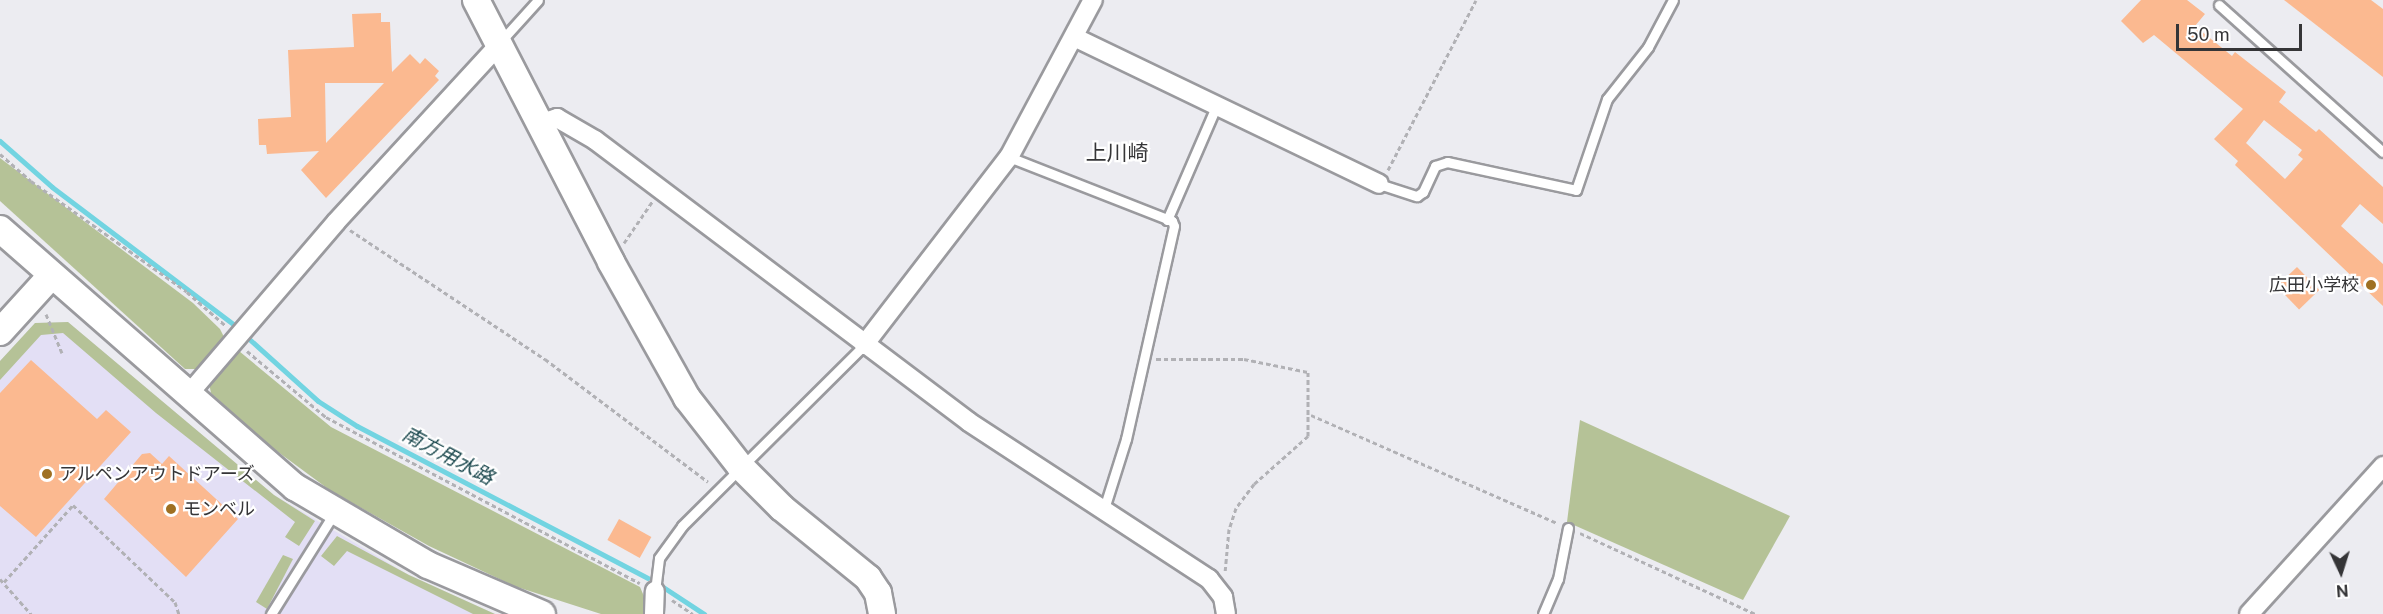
<!DOCTYPE html>
<html>
<head>
<meta charset="utf-8">
<style>
  body { margin:0 }
  #map { position:relative; width:2383px; height:614px; overflow:hidden; background:#ececf1; font-family:"Public Sans","Noto Sans JP",sans-serif }
  div>[style] { position:absolute }
  [style*='--x'] { left:calc(var(--x)*1px); top:calc(var(--y)*1px); width:calc(var(--w)*1px); rotate:calc(var(--a)*1deg) }
  .commercial>* { inset:0; background:#e3dff5 }
  .green>* { inset:0; background:#b5c297 }
  .stream>* { height:5px; margin:-2.5px; padding:0 2.5px; transform-origin:2.5px; border-radius:2.5px; background:#72d4e1 }
  .building>* { inset:0; background:#fbb990; transform-origin:0 0 }
  .path>* { height:3px; margin-top:-1.5px; transform-origin:0; background:repeating-linear-gradient(90deg,#b1b1b5 0 4.5px,transparent 0 7.5px) }
  .roads { filter:drop-shadow(2px 0 #9a9a9e) drop-shadow(-2px 0 #9a9a9e) drop-shadow(0 2px #9a9a9e) drop-shadow(0 -2px #9a9a9e) }
  .lane>* { height:9px; margin:-4.5px; padding:0 4.5px; transform-origin:4.5px; border-radius:4.5px; background:#fff }
  .street>* { height:18px; margin:-9px; padding:0 9px; transform-origin:9px; border-radius:9px; background:#fff }
  .secondary>* { height:26px; margin:-13px; padding:0 13px; transform-origin:13px; border-radius:13px; background:#fff }
  .dots>* { width:16px; height:16px; translate:-50% -50%; box-sizing:border-box; border:3px solid #fff; border-radius:50% }
  span { translate:-50% -50%; white-space:nowrap; text-align:center; line-height:1.15; -webkit-text-stroke:4.5px #fff; paint-order:stroke }
  .poi-label { font-size:18px; color:#353537 }
  .right { translate:-100% -50%; text-align:right }
  .left { translate:0 -50%; text-align:left }
  .water-label { font-size:20px; color:#1b484e; font-style:italic }
  .quarter-label { font-size:21px; color:#353537 }
  .north { position:absolute; left:2311px; top:542px; width:60px; height:60px; -webkit-text-stroke:4px #fff; paint-order:stroke; rotate:176deg; font-size:16px; font-weight:700; line-height:24px; text-align:center; color:#353537 }
  .north::after { content:''; display:block; margin:auto; width:21px; height:27px; background:#353537; clip-path:polygon(50% 0,100% 100%,50% 72%,0 100%) }
  .scale { position:absolute; left:2176px; top:24px; width:126px; height:27px; box-sizing:border-box; border:3px solid #353537; border-top:0; padding-left:8px; font-size:18px; line-height:21px; white-space:nowrap; color:#353537; -webkit-text-stroke:4px #fff; paint-order:stroke }
</style>
</head>
<body>
<div id="map">
  <div class="commercial">
    <div style="clip-path:polygon(68px 322px,274px 495px,409px 575px,495px 614px,0 614px,0 361px,35px 323px)"></div>
  </div>
  <div class="green">
    <div style="clip-path:polygon(0 158px,193px 303px,220px 329px,224px 337px,197px 369px,185px 369px,0 201px)"></div>
    <div style="clip-path:polygon(68px 322px,274px 495px,315px 521px,299px 546px,285px 537px,295px 522px,156px 413px,63px 333px,41px 335px,0 380px,0 361px,35px 323px)"></div>
    <div style="clip-path:polygon(239px 351px,331px 427px,640px 587px,646px 601px,645px 614px,601px 614px,514px 586px,429px 546px,331px 491px,270px 446px,211px 393px,209px 383px)"></div>
    <div style="clip-path:polygon(1580px 420px,1790px 516px,1743px 600px,1567px 522px)"></div>
    <div style="clip-path:polygon(337px 536px,409px 575px,495px 614px,473px 614px,347px 551px,334px 566px,321px 556px)"></div>
    <div style="clip-path:polygon(283px 555px,293px 559px,267px 609px,256px 602px)"></div>
  </div>
  <div class="stream">
    <div style="--x:0;--y:141;--w:69;--a:41.5"></div>
    <div style="--x:52;--y:187;--w:227;--a:37.1"></div>
    <div style="--x:248;--y:338;--w:94;--a:42"></div>
    <div style="--x:318;--y:401;--w:46;--a:32.7"></div>
    <div style="--x:357;--y:426;--w:328;--a:27.6"></div>
    <div style="--x:660;--y:585;--w:53;--a:33.4"></div>
  </div>
  <div class="building">
    <div style="clip-path:polygon(evenodd,2141px 0,2187px 0,2205px 14px,2195px 26px,2232px 56px,2235px 52px,2286px 92px,2279px 102px,2316px 132px,2319px 129px,2383px 187px,2383px 224px,2360px 204px,2341px 226px,2383px 264px,2383px 306px,2235px 165px,2238px 161px,2214px 139px,2243px 109px,2154px 35px,2143px 43px,2121px 21px,2141px 0,2264px 120px,2302px 150px,2298px 155px,2303px 159px,2285px 179px,2246px 143px,2264px 120px)"></div>
    <div style="clip-path:polygon(2284px 0,2371px 0,2383px 9px,2383px 77px)"></div>
    <div style="clip-path:polygon(evenodd,381px 13px,381px 22px,390px 22px,392px 72px,410px 54px,420px 64px,425px 58px,439px 71px,435px 76px,439px 80px,326px 198px,301px 170px,319px 151px,267px 154px,266px 145px,259px 145px,258px 119px,291px 117px,288px 50px,354px 47px,352px 14px,381px 13px,325px 83px,384px 83px,326px 143px,325px 83px)"></div>
    <div style="left:2297px;top:267px;width:32px;height:28px;rotate:46deg"></div>
    <div style="clip-path:polygon(31px 360px,97px 419px,106px 410px,131px 432px,36px 537px,0 506px,0 393px)"></div>
    <div style="clip-path:polygon(150px 453px,162px 464px,169px 456px,238px 519px,186px 577px,104px 499px,142px 454px)"></div>
    <div style="left:619px;top:519px;width:37px;height:24px;rotate:29deg"></div>
  </div>
  <div class="path">
    <div style="--x:0;--y:154;--w:41;--a:41.1"></div>
    <div style="--x:31;--y:181;--w:191;--a:35.4"></div>
    <div style="--x:187;--y:292;--w:50;--a:41"></div>
    <div style="--x:1388;--y:170;--w:191;--a:-62.6"></div>
    <div style="--x:350;--y:230;--w:234;--a:33.5"></div>
    <div style="--x:545;--y:359;--w:204;--a:37"></div>
    <div style="--x:624;--y:243;--w:50;--a:-55.7"></div>
    <div style="--x:46;--y:314;--w:42;--a:67.7"></div>
    <div style="--x:247;--y:351;--w:103;--a:39.9"></div>
    <div style="--x:326;--y:417;--w:355;--a:27.9"></div>
    <div style="--x:1156;--y:359;--w:88;--a:0"></div>
    <div style="--x:1244;--y:359;--w:65;--a:11.5"></div>
    <div style="--x:1308;--y:372;--w:64;--a:90"></div>
    <div style="--x:1308;--y:436;--w:72;--a:138.4"></div>
    <div style="--x:1254;--y:484;--w:30;--a:127"></div>
    <div style="--x:1236;--y:508;--w:22;--a:108"></div>
    <div style="--x:1229;--y:529;--w:44;--a:95.2"></div>
    <div style="--x:1311;--y:415;--w:269;--a:23.7"></div>
    <div style="--x:1580;--y:533;--w:193;--a:24.8"></div>
    <div style="--x:0;--y:579;--w:47;--a:48.5"></div>
    <div style="--x:4;--y:582;--w:103;--a:-48.1"></div>
    <div style="--x:73;--y:505;--w:141;--a:43.6"></div>
    <div style="--x:175;--y:602;--w:13;--a:72"></div>
    <div style="--x:672;--y:600;--w:25;--a:34"></div>
  </div>
  <div class="roads">
    <div class="lane">
      <div style="--x:2219;--y:5;--w:220;--a:41.9"></div>
      <div style="--x:501;--y:41;--w:55;--a:-47.9"></div>
      <div style="--x:1009;--y:157;--w:175;--a:21.4"></div>
      <div style="--x:1172;--y:221;--w:5;--a:68"></div>
      <div style="--x:1174;--y:226;--w:218;--a:102.7"></div>
      <div style="--x:1126;--y:439;--w:77;--a:107.5"></div>
      <div style="--x:1379;--y:184;--w:40;--a:18"></div>
      <div style="--x:1417;--y:196;--w:7;--a:-34"></div>
      <div style="--x:1423;--y:192;--w:29;--a:-65"></div>
      <div style="--x:1435;--y:166;--w:13;--a:-18"></div>
      <div style="--x:1447;--y:162;--w:132;--a:12.2"></div>
      <div style="--x:1576;--y:190;--w:96;--a:-71.2"></div>
      <div style="--x:1607;--y:99;--w:66;--a:-51.7"></div>
      <div style="--x:1648;--y:47;--w:53;--a:-62"></div>
      <div style="--x:1167;--y:220;--w:123;--a:-66.6"></div>
      <div style="--x:655;--y:591;--w:33;--a:-83"></div>
      <div style="--x:659;--y:558;--w:39;--a:-54"></div>
      <div style="--x:682;--y:526;--w:257;--a:-44.8"></div>
      <div style="--x:271;--y:614;--w:119;--a:-58"></div>
      <div style="--x:1543;--y:614;--w:38;--a:-67"></div>
      <div style="--x:1558;--y:579;--w:52;--a:-78.9"></div>
    </div>
    <div class="street">
      <div style="--x:1076;--y:38;--w:336;--a:25.7"></div>
      <div style="--x:541;--y:123;--w:17;--a:-17"></div>
      <div style="--x:557;--y:118;--w:44;--a:30.1"></div>
      <div style="--x:595;--y:140;--w:468;--a:37"></div>
      <div style="--x:969;--y:422;--w:287;--a:33.2"></div>
      <div style="--x:1209;--y:579;--w:23;--a:52"></div>
      <div style="--x:1223;--y:597;--w:17;--a:80"></div>
      <div style="--x:864;--y:345;--w:237;--a:-52.4"></div>
      <div style="--x:1009;--y:157;--w:178;--a:-61.9"></div>
      <div style="--x:187;--y:396;--w:229;--a:-49.4"></div>
      <div style="--x:336;--y:222;--w:239;--a:-47.4"></div>
      <div style="--x:654;--y:614;--w:23;--a:-88"></div>
      <div style="--x:2249;--y:614;--w:200;--a:-47.8"></div>
    </div>
    <div class="secondary">
      <div style="--x:476;--y:0;--w:295;--a:62.7"></div>
      <div style="--x:611;--y:262;--w:156;--a:60.8"></div>
      <div style="--x:687;--y:398;--w:86;--a:52.1"></div>
      <div style="--x:740;--y:466;--w:59;--a:45"></div>
      <div style="--x:782;--y:508;--w:111;--a:39.1"></div>
      <div style="--x:868;--y:578;--w:18;--a:56"></div>
      <div style="--x:878;--y:593;--w:21;--a:79"></div>
      <div style="--x:0;--y:229;--w:392;--a:41.2"></div>
      <div style="--x:295;--y:487;--w:154;--a:30.4"></div>
      <div style="--x:428;--y:565;--w:124;--a:23.3"></div>
      <div style="--x:0;--y:332;--w:76;--a:-47.7"></div>
    </div>
  </div>
  <div class="dots">
    <div style="left:2371px;top:285px;background:#9f7022"></div>
    <div style="left:47px;top:474px;background:#9f7022"></div>
    <div style="left:171px;top:509px;background:#9f7022"></div>
  </div>
  <div class="poi-label">
    <span class="right" style="left:2359px;top:285px">広田小学校</span>
    <span class="left" style="left:59px;top:474px">アルペンアウトドアーズ</span>
    <span class="left" style="left:183px;top:509px">モンベル</span>
  </div>
  <div class="water-label">
    <span style="left:448px;top:456px;rotate:28deg">南方用水路</span>
  </div>
  <div class="quarter-label">
    <span style="left:1117px;top:153px">上川崎</span>
  </div>
  <div class="north">N</div>
  <div class="scale">50 m</div>
</div>
</body>
</html>
